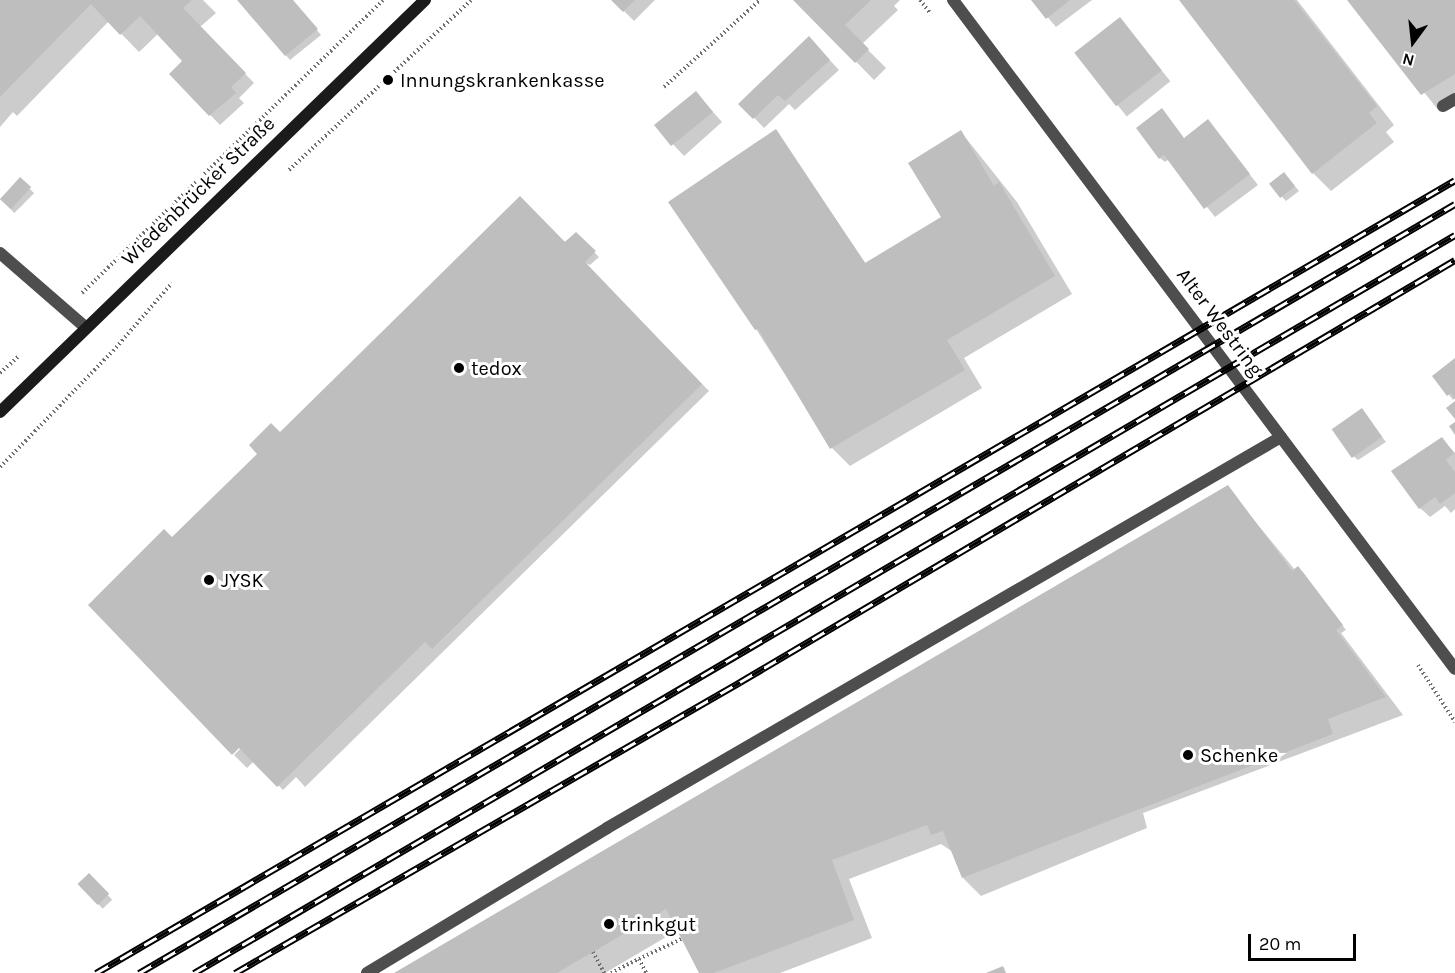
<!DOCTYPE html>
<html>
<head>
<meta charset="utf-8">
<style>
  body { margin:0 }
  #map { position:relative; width:1455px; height:973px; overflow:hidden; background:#fff; font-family:Karla,sans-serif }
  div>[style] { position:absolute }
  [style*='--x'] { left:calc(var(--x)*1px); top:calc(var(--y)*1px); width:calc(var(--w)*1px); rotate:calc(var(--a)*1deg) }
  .shadow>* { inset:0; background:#0003; transform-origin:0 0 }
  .building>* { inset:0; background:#bebebe; transform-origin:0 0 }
  .path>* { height:4px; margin-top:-2px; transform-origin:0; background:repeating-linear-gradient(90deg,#707070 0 1.5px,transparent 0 4.5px) }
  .lane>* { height:12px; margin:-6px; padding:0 6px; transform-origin:6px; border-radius:6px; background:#4e4e4e }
  .street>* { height:12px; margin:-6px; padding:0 6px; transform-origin:6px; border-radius:6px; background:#4e4e4e }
  .secondary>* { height:12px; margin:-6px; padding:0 6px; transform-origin:6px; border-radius:6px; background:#1b1b1b }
  .rail>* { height:7px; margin-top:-3.5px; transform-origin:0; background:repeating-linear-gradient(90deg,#fff 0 14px,#000 0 28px); box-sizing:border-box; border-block:2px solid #000 }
  .dots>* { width:16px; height:16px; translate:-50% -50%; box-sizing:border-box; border:3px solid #fff; border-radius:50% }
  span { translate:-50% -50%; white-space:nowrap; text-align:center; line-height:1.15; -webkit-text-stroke:6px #fff; paint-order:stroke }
  .poi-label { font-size:20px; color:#000 }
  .left { translate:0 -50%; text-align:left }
  .street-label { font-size:20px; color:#000 }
  .north { position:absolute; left:1383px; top:12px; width:60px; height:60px; -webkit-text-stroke:4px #fff; paint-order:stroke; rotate:195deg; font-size:16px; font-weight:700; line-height:24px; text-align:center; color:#000 }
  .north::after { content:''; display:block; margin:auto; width:21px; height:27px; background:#000; clip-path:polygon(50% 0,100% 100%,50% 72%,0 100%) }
  .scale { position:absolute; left:1248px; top:934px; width:108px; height:27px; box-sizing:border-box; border:3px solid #000; border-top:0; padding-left:8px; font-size:18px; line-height:21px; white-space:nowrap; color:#000; -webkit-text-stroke:4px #fff; paint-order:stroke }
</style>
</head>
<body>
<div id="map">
  <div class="shadow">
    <div style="clip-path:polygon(0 0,203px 0,216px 13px,200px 27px,254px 83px,239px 98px,244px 103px,220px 125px,171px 74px,184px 61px,159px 33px,139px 52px,109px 21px,17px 116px,13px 112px,0 127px)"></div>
    <div style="clip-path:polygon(239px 0,292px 0,321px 35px,290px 60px)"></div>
    <div style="clip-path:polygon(613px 0,655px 0,634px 21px)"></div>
    <div style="clip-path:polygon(796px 0,900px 0,894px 6px,898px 10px,862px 44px,886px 68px,874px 80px)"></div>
    <div style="clip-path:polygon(1033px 0,1092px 0,1056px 27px)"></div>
    <div style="clip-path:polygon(1181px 0,1297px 0,1394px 125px,1386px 132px,1394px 142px,1331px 191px,1313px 173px)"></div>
    <div style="clip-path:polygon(1349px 0,1455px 0,1455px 103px,1440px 112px)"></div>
    <div style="left:1120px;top:19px;width:80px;height:56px;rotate:51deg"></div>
    <div style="clip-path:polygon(809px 38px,839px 70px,795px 110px,789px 104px,764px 128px,741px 104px)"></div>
    <div style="clip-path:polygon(705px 103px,722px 122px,684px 156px,657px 127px)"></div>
    <div style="clip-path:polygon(1208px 121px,1258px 185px,1215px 217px,1169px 159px,1165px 162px,1160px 158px)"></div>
    <div style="clip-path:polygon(776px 131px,866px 264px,943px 218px,961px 132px,1017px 202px,1072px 294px,964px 358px,982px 388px,850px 466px,832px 448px,756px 329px)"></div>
    <div style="clip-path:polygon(1288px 178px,1299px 191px,1286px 201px,1271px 185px)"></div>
    <div style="left:20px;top:179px;width:20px;height:28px;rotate:45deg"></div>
    <div style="clip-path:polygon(576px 234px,599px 257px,590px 265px,583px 262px,709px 391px,305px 787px,296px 777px,283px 790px,254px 761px,247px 768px,234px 755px,241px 748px,172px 539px,280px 434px)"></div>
    <div style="clip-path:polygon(1455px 368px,1455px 398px,1453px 400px,1434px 376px)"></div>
    <div style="clip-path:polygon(1366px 415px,1386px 442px,1358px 460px,1353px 456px)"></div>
    <div style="clip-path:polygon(1442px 439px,1455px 453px,1455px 509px,1451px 513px,1445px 506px,1430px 517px,1420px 508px)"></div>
    <div style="clip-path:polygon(1227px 487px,1295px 570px,1298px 568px,1303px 572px,1346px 630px,1341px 633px,1403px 715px,1143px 813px,1147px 828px,981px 896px,963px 878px,953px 852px,941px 844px,849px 879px,872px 938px,780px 973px,700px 973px,678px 930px,605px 973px,397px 973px)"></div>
    <div style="left:89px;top:875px;width:34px;height:13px;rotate:47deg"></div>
  </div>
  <div class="building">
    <div style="clip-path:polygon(0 0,192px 0,183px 8px,246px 73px,231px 87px,236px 93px,209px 116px,169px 74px,182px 61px,140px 16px,120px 35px,91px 4px,0 97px)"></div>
    <div style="clip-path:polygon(237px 0,293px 0,318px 29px,285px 56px)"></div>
    <div style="clip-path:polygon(611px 0,635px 0,623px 12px)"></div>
    <div style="clip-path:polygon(793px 0,871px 0,845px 25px,869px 49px,855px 63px)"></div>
    <div style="clip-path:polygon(1031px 0,1070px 0,1046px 19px)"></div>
    <div style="clip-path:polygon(1179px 0,1294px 0,1377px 106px,1369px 113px,1377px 123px,1312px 174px)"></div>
    <div style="clip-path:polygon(1347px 0,1455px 0,1455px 74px,1421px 95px)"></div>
    <div style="left:1120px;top:17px;width:68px;height:58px;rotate:52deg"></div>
    <div style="clip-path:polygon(809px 36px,830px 60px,785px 101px,778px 95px,753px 119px,738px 104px)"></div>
    <div style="left:696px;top:91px;width:27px;height:54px;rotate:51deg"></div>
    <div style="clip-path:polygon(1162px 108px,1184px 138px,1208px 119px,1250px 174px,1204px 209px,1164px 155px,1159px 159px,1136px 128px)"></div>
    <div style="clip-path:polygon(776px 129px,865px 263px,941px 217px,908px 163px,961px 130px,994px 186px,999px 182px,1055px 276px,947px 340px,965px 370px,830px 449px,758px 329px,755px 330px,668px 202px)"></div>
    <div style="left:1284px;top:172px;width:18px;height:19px;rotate:52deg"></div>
    <div style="left:20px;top:177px;width:15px;height:30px;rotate:42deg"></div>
    <div style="clip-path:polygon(520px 196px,565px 242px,576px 232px,596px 251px,585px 262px,702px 384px,432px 649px,425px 642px,277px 787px,239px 748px,232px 755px,88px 605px,164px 529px,172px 537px,257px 454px,249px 445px,271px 423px,280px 432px)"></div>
    <div style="clip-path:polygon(1455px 358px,1455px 399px,1451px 393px,1447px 396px,1432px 376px)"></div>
    <div style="clip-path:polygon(1455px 401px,1455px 419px,1446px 408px)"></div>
    <div style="left:1362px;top:408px;width:35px;height:37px;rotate:55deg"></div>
    <div style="clip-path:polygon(1455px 422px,1455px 435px,1449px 426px)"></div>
    <div style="clip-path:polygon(1442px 437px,1454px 453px,1446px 460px,1455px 472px,1455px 493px,1440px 504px,1435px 497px,1419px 509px,1391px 471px)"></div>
    <div style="clip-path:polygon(1228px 485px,1292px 571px,1298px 566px,1343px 625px,1336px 630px,1386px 697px,1328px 719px,1333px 734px,962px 878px,943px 831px,931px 835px,927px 825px,832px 860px,854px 920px,714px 973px,699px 973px,666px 909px,557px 973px,394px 973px)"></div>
    <div style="left:89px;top:873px;width:29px;height:16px;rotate:46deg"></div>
    <div style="clip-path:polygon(1003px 966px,1006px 973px,986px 973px)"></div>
  </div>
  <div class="path">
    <div style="--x:920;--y:0;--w:18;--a:52"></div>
    <div style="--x:664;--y:87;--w:130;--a:-42.2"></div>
    <div style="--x:289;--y:170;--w:249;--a:-43"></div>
    <div style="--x:82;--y:293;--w:420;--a:-44.2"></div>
    <div style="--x:0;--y:373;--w:27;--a:-42"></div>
    <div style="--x:0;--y:467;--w:162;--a:-45.8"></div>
    <div style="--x:113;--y:351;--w:90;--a:-49.1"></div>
    <div style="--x:1418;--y:665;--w:68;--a:57"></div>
    <div style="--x:593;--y:952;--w:24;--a:62"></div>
    <div style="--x:639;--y:959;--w:47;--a:-25.5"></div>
    <div style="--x:611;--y:973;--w:31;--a:-27"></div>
    <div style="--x:639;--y:959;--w:16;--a:63"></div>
  </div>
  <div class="lane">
    <div style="--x:1443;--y:106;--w:14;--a:-30"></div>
    <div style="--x:367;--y:973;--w:280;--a:-31.1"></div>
    <div style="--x:607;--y:828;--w:779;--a:-30.12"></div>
  </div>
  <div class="street">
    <div style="--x:953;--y:0;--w:836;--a:53.12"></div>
    <div style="--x:0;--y:253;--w:113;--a:41"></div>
  </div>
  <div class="secondary">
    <div style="--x:0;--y:412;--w:592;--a:-44.11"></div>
  </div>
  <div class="rail">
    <div style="--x:96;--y:973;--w:1573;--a:-30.26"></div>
    <div style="--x:139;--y:973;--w:1524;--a:-30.3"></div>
    <div style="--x:194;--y:973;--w:1461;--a:-30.34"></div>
    <div style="--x:235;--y:973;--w:583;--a:-29.95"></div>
    <div style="--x:740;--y:682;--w:830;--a:-30.55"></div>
  </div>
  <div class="dots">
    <div style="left:388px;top:80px;background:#000"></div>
    <div style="left:459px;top:368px;background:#000"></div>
    <div style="left:209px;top:580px;background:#000"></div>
    <div style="left:1188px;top:755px;background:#000"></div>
    <div style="left:609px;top:924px;background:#000"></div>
  </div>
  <div class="poi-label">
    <span class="left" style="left:400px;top:80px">Innungskrankenkasse</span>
    <span class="left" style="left:471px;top:368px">tedox</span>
    <span class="left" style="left:221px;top:580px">JYSK</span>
    <span class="left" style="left:1200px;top:755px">Schenke</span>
    <span class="left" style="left:621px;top:924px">trinkgut</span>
  </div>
  <div class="street-label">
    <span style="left:198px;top:191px;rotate:-44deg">Wiedenbrücker Straße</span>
    <span style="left:1220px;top:322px;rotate:53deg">Alter Westring</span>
  </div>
  <div class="north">N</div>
  <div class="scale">20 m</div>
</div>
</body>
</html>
